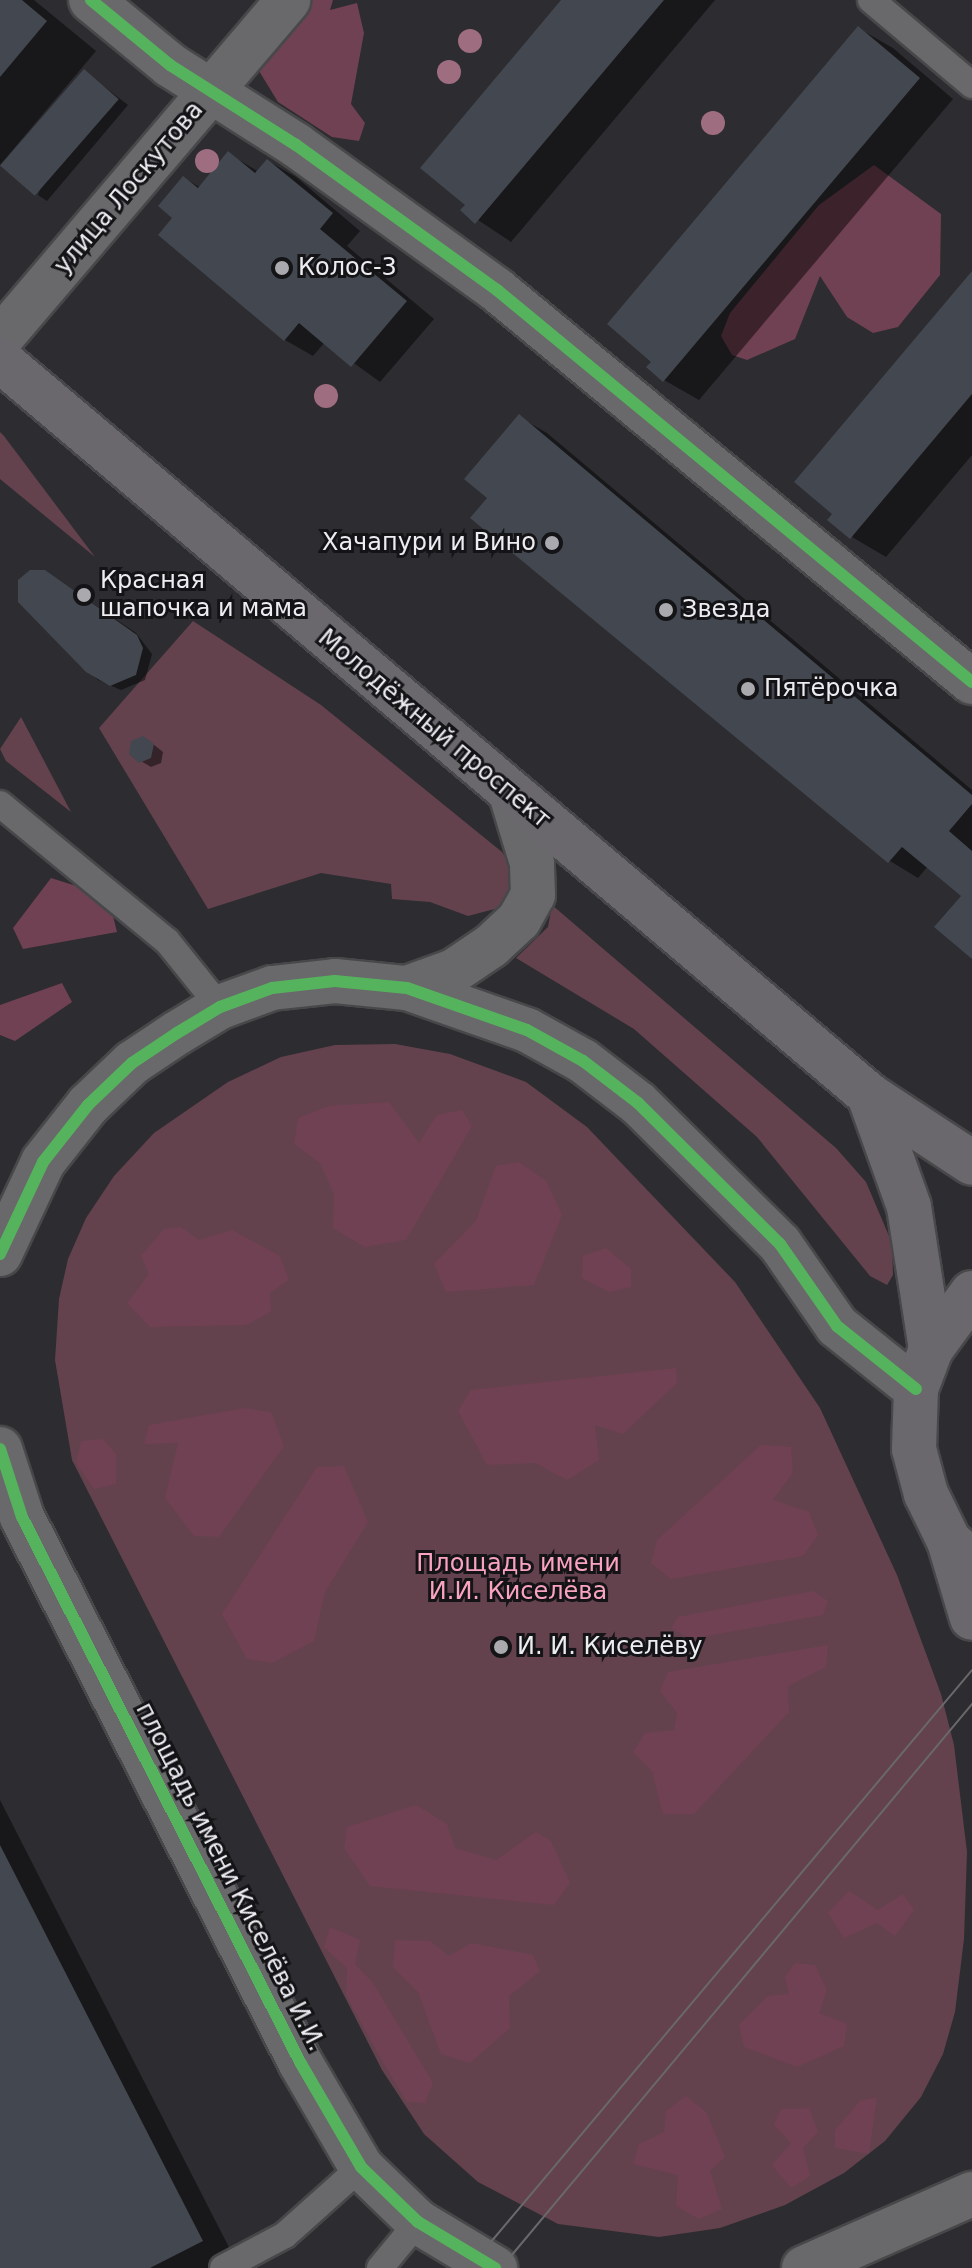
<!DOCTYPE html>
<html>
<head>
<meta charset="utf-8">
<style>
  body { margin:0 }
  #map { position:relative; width:972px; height:2268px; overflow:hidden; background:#2d2c30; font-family:"DejaVu Sans",sans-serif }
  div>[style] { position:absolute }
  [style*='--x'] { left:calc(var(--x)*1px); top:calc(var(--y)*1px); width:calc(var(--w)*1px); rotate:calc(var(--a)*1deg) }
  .green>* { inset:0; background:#63424d }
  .forest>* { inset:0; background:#704152 }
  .shadow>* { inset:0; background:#0007 }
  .building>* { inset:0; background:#424750; transform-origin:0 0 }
  .roads { filter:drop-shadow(2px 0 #48484a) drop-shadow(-2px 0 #48484a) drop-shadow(0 2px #48484a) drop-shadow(0 -2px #48484a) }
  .service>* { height:26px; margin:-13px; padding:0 13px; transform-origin:13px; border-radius:13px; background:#69686a }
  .minor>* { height:44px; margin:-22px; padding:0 22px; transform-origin:22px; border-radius:22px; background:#69686a }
  .primary>* { height:44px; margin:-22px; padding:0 22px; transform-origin:22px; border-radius:22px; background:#6a686c }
  .tram>* { height:2px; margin:-1px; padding:0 1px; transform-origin:1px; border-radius:1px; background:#69686b }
  .cycleway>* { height:12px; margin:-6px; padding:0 6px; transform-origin:6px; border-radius:6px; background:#56b35d }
  .trees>* { width:24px; height:24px; margin:-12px; border-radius:50%; background:#9e6d7f }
  .dots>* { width:22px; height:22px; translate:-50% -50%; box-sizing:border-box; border:4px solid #141417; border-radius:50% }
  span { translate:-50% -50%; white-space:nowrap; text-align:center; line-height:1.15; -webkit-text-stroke:6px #141417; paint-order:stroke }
  .street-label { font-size:24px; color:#edecf1 }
  .poi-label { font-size:24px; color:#edecf1 }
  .left { translate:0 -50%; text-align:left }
  .right { translate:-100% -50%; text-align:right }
  .park-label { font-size:24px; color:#faa3bf }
</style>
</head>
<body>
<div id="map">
  <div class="green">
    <div style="clip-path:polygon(0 432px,4px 436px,95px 557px,0 479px)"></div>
    <div style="clip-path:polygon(193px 621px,321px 705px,502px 852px,517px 874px,506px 906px,468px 916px,430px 902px,392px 899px,391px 884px,321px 873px,208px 909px,99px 728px)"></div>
    <div style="clip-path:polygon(21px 717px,71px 812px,6px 761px,0 749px)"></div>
    <div style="clip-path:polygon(552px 905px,836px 1148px,866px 1182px,892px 1243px,893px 1275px,887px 1285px,870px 1276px,757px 1137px,634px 1029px,516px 958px,548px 927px)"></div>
    <div style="clip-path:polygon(395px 1044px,450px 1054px,526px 1082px,587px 1127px,735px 1282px,820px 1408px,897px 1575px,941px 1694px,954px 1745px,967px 1852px,964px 1939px,955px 2012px,943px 2054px,921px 2097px,885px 2141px,844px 2173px,785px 2205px,720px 2228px,659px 2237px,558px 2224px,478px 2182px,424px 2134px,382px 2070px,72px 1460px,55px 1360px,59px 1299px,68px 1259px,86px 1218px,114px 1176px,154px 1133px,228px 1082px,281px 1057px,335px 1045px)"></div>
  </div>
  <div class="forest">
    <div style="clip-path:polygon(275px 0,333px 0,330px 10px,357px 3px,364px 33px,351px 104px,365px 123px,359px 141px,332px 137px,278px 102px,256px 66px)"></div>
    <div style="clip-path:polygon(874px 165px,941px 214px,940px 275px,898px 327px,873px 333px,847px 317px,820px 276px,795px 339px,747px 360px,732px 355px,721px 336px,730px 313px,819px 205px)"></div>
    <div style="clip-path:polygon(51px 878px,108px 896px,117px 932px,23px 949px,13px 928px)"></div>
    <div style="clip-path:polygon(62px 983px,72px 1002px,15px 1041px,0 1035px,0 1005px)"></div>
    <div style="clip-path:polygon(389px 1102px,419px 1143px,437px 1115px,462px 1110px,472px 1126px,406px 1240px,365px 1247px,333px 1228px,334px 1194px,320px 1163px,294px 1144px,298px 1118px,329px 1106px)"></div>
    <div style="clip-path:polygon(519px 1162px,546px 1181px,562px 1215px,534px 1285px,446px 1292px,434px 1264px,476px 1221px,496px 1166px)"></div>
    <div style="clip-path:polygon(181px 1227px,199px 1240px,232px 1230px,280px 1256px,289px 1280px,270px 1293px,271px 1312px,246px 1325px,150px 1327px,127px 1303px,149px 1274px,141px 1256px,164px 1229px)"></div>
    <div style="clip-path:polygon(606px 1248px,631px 1269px,631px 1287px,609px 1292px,582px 1278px,583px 1256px)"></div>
    <div style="clip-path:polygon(676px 1368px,677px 1383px,623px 1434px,595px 1425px,599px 1460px,567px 1480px,535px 1463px,487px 1465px,458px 1411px,471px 1390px)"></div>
    <div style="clip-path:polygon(245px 1408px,271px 1412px,284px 1446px,219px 1537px,194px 1536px,165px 1498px,178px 1443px,144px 1444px,149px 1425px)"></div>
    <div style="clip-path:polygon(103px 1439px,116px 1454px,116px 1484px,94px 1489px,76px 1463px,81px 1441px)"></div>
    <div style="clip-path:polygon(761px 1445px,791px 1447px,793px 1472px,773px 1500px,809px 1512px,818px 1535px,803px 1556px,671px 1579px,651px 1563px,657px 1540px)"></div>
    <div style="clip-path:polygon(344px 1466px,368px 1522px,325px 1592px,314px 1641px,272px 1663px,247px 1659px,222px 1614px,317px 1467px)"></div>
    <div style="clip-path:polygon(813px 1591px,828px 1601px,823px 1615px,690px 1639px,671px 1628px,678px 1617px)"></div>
    <div style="clip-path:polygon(828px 1645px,826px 1667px,788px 1686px,789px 1712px,694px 1814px,663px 1814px,652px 1771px,633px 1752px,645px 1733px,674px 1730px,677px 1713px,660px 1691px,668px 1672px)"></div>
    <div style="clip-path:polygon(416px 1805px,447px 1824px,455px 1848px,496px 1860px,536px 1832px,551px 1841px,570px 1883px,554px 1905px,370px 1886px,344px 1848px,347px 1827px)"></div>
    <div style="clip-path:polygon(849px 1891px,878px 1910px,903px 1894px,914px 1910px,895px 1936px,877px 1923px,844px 1938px,828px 1913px)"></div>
    <div style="clip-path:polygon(330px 1927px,360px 1940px,355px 1964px,373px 1983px,433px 2083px,425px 2103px,407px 2102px,382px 2061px,346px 1995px,347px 1968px,324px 1947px)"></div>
    <div style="clip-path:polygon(395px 1940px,430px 1941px,449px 1956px,472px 1943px,533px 1955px,540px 1971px,509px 1996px,510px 2028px,470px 2063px,441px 2054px,418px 1992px,393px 1967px)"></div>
    <div style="clip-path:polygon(795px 1963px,815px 1965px,827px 1990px,819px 2013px,847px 2024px,844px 2046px,797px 2067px,744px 2047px,739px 2025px,768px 1996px,789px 1994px,785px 1977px)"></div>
    <div style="clip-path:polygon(686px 2096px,706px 2112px,725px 2157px,710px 2171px,722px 2209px,699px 2219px,676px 2206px,678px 2175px,633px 2164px,639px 2144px,664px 2132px,666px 2111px)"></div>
    <div style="clip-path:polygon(877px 2097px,869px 2154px,835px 2148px,835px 2130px,860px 2101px)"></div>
    <div style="clip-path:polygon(809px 2108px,818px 2132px,803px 2148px,810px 2176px,791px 2188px,772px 2165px,791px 2143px,774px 2125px,781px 2109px)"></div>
  </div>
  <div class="shadow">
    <div style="clip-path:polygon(0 0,34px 0,96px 51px,0 165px)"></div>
    <div style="clip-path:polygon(564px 0,715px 0,511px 242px,463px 210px)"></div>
    <div style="clip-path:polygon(858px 28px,893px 48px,953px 99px,699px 400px,664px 380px,653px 361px)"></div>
    <div style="clip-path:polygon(84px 71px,128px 105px,47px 201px,38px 195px)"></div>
    <div style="clip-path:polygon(229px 154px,259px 172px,268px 161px,296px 177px,360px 231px,347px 246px,434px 319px,380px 382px,325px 342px,313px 356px,285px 340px,161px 235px,175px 218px,184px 178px,201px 188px)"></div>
    <div style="clip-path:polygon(972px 274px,972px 455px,886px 557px,852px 537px)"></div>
    <div style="clip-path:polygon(519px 417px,547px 433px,972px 790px,972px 956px,964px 896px,928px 866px,918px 878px,890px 861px,473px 517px,490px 498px)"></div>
    <div style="clip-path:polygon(55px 578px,136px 633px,152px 654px,145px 680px,121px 690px,98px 680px,20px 602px)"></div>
    <div style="clip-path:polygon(153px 744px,163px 752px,161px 763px,151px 767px,141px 761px)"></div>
    <div style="clip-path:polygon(0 1800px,236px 2261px,223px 2268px,0 2268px)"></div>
  </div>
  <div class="building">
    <div style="clip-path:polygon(0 0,22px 0,47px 21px,0 77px)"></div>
    <div style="clip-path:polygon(561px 0,664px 0,475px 224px,460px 210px,465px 205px,420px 168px)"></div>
    <div style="clip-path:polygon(858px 26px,920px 78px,663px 382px,646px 367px,651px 362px,607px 324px)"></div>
    <div style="left:84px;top:69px;width:46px;height:128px;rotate:41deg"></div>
    <div style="clip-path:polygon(228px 151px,255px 173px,267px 159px,333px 213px,320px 229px,407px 301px,351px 367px,299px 323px,284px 341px,158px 235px,172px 218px,158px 206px,183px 176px,198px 188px)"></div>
    <div style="clip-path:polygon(972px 271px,972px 394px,850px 539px,827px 520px,832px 514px,794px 482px)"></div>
    <div style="clip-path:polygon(519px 414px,972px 795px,972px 804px,949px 831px,972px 851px,972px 959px,934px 927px,961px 896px,902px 847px,888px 863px,470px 518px,487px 498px,464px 479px)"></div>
    <div style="clip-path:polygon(30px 570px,45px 570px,137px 635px,143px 648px,136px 675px,110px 686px,86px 672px,18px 602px,18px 580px)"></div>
    <div style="clip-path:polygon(143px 736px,154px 744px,151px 758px,139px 763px,129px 754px,131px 741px)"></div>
    <div style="clip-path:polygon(0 1845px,203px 2241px,150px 2268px,0 2268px)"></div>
  </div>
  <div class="roads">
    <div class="service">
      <div style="--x:871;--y:0;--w:132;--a:40.1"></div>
      <div style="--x:0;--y:804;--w:216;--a:39.4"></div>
      <div style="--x:167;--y:941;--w:85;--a:51.2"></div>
      <div style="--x:223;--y:2268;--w:70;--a:-28"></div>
      <div style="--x:285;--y:2235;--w:102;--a:-41.8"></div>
      <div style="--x:380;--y:2268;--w:60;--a:-50.4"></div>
    </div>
    <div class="minor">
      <div style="--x:91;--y:0;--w:102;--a:39.4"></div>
      <div style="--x:170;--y:65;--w:149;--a:32.4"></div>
      <div style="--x:296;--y:145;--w:248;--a:35.8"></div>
      <div style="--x:497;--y:290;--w:616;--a:39.53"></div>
      <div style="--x:0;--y:339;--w:445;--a:-49.6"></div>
      <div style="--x:407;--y:988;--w:50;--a:-19.9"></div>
      <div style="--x:454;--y:971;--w:45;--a:-34"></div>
      <div style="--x:491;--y:946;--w:38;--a:-43"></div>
      <div style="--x:519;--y:920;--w:29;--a:-61"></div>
      <div style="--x:533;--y:895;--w:32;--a:-92"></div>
      <div style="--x:532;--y:863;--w:72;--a:-106.9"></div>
      <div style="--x:0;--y:1254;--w:102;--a:-64.9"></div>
      <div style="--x:43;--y:1162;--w:73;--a:-51.7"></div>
      <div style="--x:88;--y:1105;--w:61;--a:-43.7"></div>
      <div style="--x:132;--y:1063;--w:54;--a:-33.7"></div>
      <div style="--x:177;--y:1033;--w:50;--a:-31.2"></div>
      <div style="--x:220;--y:1007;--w:55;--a:-20.1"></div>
      <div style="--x:272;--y:988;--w:63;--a:-6.3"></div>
      <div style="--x:335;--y:981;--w:72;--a:5.6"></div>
      <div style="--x:407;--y:988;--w:127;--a:19.3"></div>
      <div style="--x:527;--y:1030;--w:64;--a:29"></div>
      <div style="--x:583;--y:1061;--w:69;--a:37.4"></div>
      <div style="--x:638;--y:1103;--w:200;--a:44.8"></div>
      <div style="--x:780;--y:1244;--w:100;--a:55.2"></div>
      <div style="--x:837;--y:1326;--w:101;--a:38.6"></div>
      <div style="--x:0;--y:1449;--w:71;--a:72.1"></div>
      <div style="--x:22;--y:1517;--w:612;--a:62.97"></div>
      <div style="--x:300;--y:2062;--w:121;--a:59.8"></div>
      <div style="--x:361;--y:2167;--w:79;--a:44"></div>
      <div style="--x:418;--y:2222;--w:90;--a:30.9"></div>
      <div style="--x:804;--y:2268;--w:184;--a:-23.8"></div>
    </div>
    <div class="primary">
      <div style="--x:0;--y:360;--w:1138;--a:40.22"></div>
      <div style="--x:869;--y:1095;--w:123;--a:33.4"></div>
      <div style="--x:869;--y:1095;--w:119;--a:70.3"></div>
      <div style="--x:909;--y:1207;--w:144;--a:81.2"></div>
      <div style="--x:972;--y:1293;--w:69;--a:126.2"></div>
      <div style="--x:931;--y:1349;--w:43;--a:110.6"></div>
      <div style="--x:916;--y:1389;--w:60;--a:91.9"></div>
      <div style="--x:914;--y:1449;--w:47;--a:75.1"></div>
      <div style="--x:926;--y:1494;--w:52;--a:63.9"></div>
      <div style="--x:949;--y:1541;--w:30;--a:41"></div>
      <div style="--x:949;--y:1541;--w:80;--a:73.4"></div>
    </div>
  </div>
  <div class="tram">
    <div style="--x:469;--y:2268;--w:781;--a:-49.93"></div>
    <div style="--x:501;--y:2268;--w:735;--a:-50.13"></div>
  </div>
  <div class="cycleway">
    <div style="--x:91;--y:0;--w:102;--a:39.4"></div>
    <div style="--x:170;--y:65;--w:149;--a:32.4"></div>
    <div style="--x:296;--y:145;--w:248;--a:35.8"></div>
    <div style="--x:497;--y:290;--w:616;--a:39.53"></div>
    <div style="--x:0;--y:1254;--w:102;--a:-64.9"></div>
    <div style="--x:43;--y:1162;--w:73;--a:-51.7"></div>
    <div style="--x:88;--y:1105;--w:61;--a:-43.7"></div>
    <div style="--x:132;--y:1063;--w:54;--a:-33.7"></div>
    <div style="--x:177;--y:1033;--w:50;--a:-31.2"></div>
    <div style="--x:220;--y:1007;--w:55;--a:-20.1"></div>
    <div style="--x:272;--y:988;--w:63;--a:-6.3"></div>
    <div style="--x:335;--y:981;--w:72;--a:5.6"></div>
    <div style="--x:407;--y:988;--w:127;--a:19.3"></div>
    <div style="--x:527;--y:1030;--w:64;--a:29"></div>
    <div style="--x:583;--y:1061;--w:69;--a:37.4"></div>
    <div style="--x:638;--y:1103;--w:200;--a:44.8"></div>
    <div style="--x:780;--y:1244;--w:100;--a:55.2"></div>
    <div style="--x:837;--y:1326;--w:101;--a:38.6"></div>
    <div style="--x:0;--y:1449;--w:71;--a:72.1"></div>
    <div style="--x:22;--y:1517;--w:612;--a:62.97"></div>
    <div style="--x:300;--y:2062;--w:121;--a:59.8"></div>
    <div style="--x:361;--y:2167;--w:79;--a:44"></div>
    <div style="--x:418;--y:2222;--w:90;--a:30.9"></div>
  </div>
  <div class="trees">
    <div style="left:470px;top:41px"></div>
    <div style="left:449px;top:72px"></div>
    <div style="left:713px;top:123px"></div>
    <div style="left:207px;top:161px"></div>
    <div style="left:326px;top:396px"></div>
  </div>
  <div class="dots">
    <div style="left:282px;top:268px;background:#aaa9ad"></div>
    <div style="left:552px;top:543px;background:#aaa9ad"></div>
    <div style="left:84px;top:595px;background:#aaa9ad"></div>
    <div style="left:666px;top:610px;background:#aaa9ad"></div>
    <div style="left:748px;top:689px;background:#aaa9ad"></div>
    <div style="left:501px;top:1647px;background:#aaa9ad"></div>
  </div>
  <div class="street-label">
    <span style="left:129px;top:188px;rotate:-50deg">улица Лоскутова</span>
    <span style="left:434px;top:729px;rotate:40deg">Молодёжный проспект</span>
    <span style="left:230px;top:1877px;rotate:63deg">площадь имени Киселёва И.И.</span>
  </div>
  <div class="poi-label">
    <span class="left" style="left:298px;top:268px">Колос-3</span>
    <span class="right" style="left:536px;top:543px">Хачапури и Вино</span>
    <span class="left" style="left:100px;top:595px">Красная<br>шапочка и мама</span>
    <span class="left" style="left:682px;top:610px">Звезда</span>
    <span class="left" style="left:764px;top:689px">Пятёрочка</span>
    <span class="left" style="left:517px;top:1647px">И. И. Киселёву</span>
  </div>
  <div class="park-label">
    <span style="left:518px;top:1578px">Площадь имени<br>И.И. Киселёва</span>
  </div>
</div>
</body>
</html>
